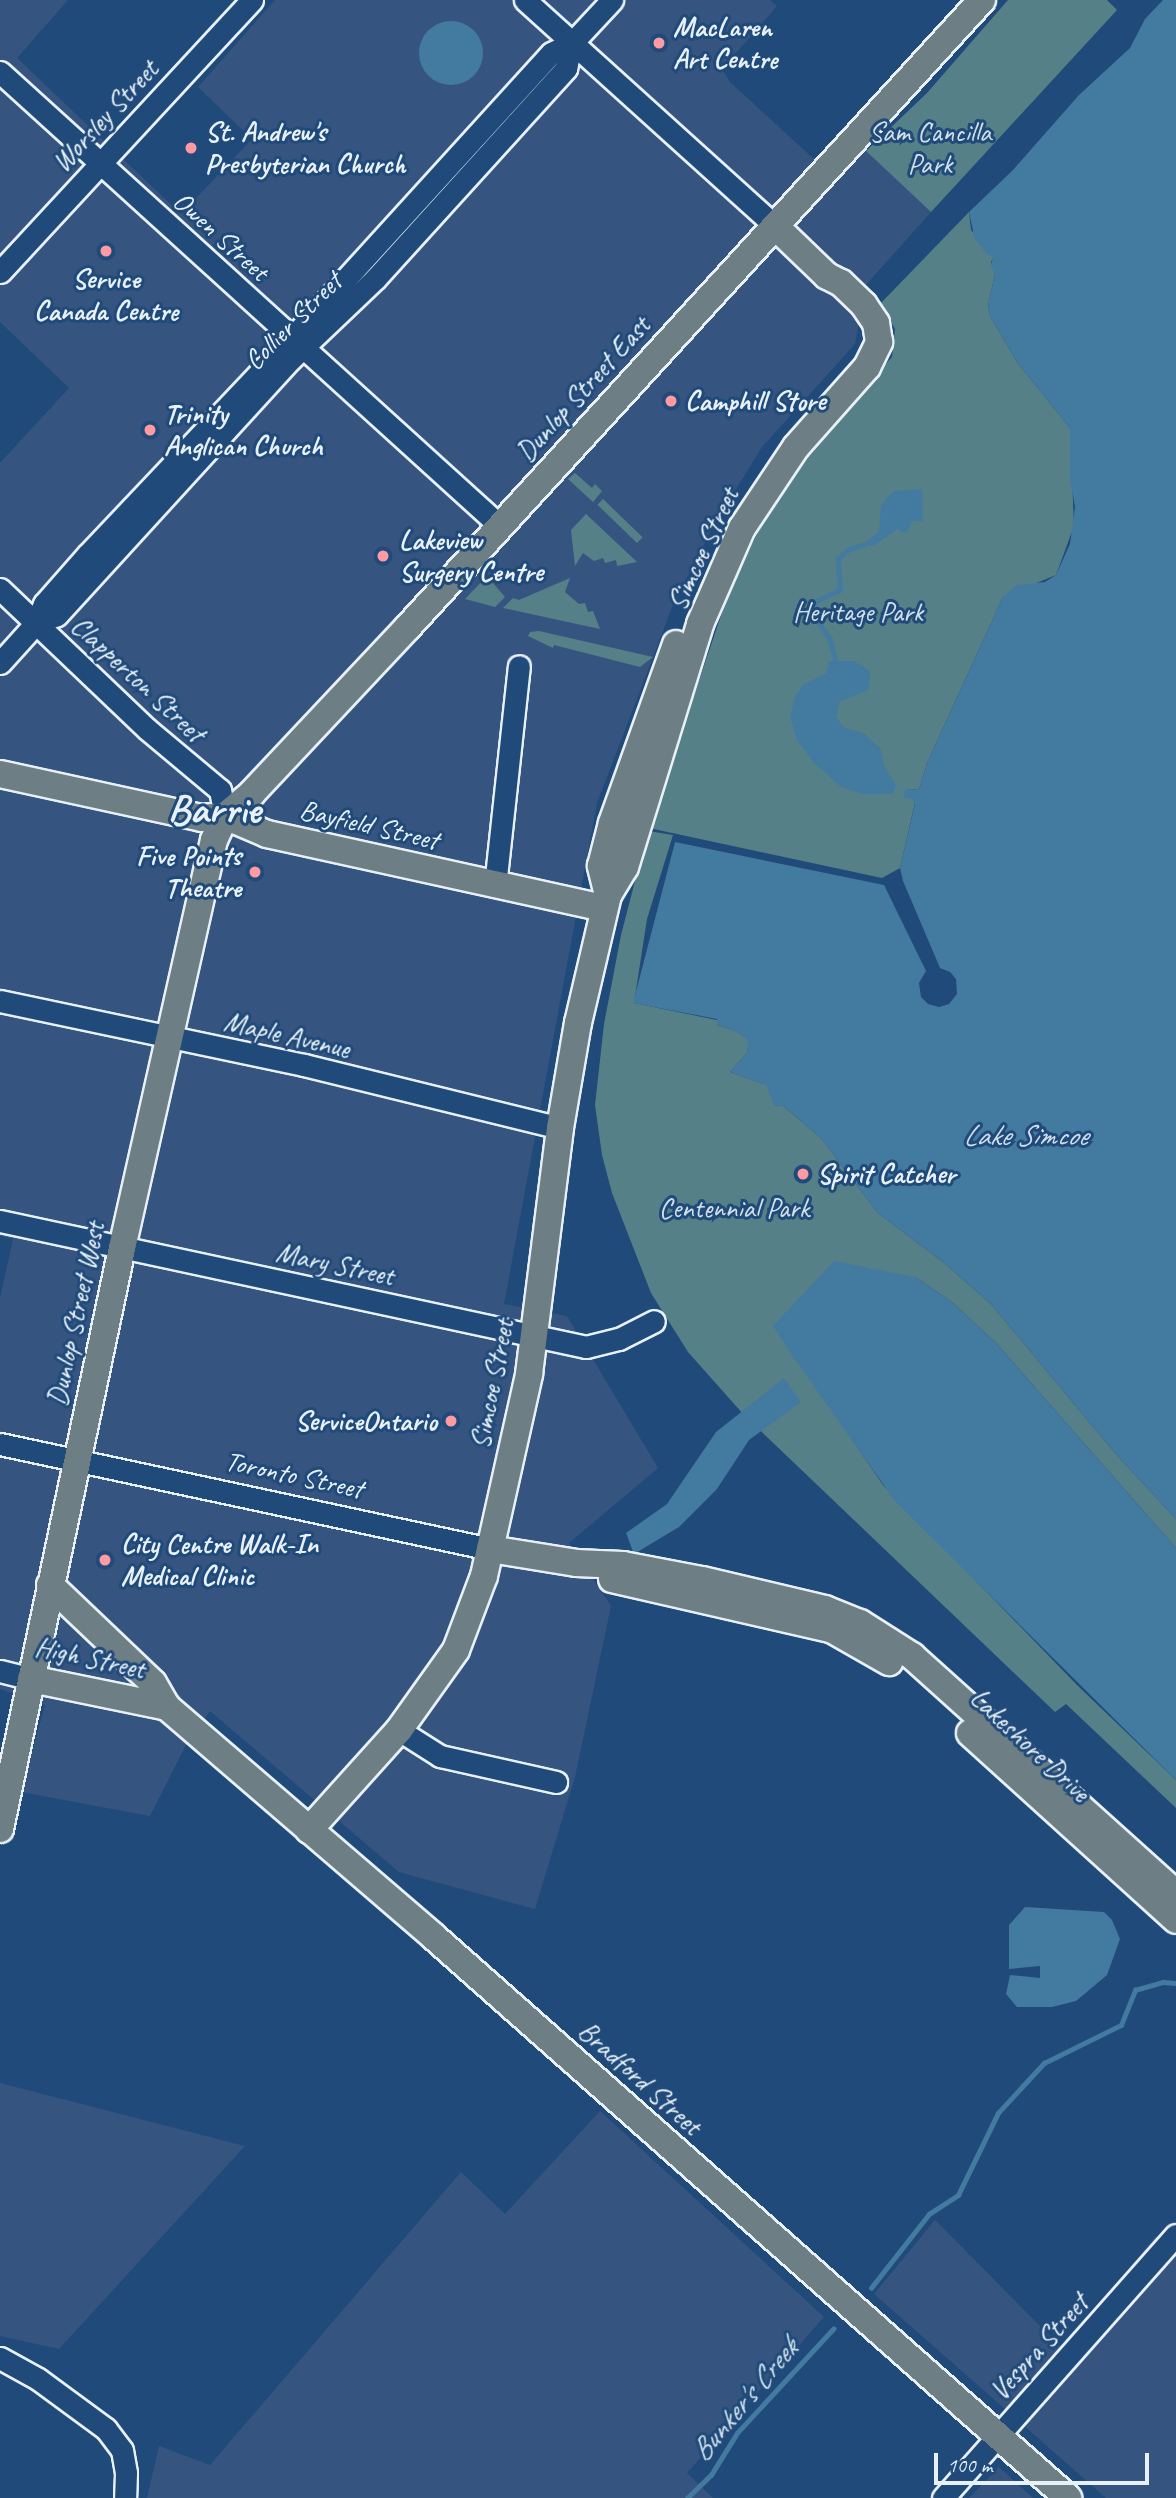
<!DOCTYPE html>
<html>
<head>
<meta charset="utf-8">
<style>
  body { margin:0 }
  #map { position:relative; width:1176px; height:2498px; overflow:hidden; background:#1f4a7a; font-family:Caveat,sans-serif }
  div>[style] { position:absolute }
  [style*='--x'] { left:calc(var(--x)*1px); top:calc(var(--y)*1px); width:calc(var(--w)*1px); rotate:calc(var(--a)*1deg) }
  .built>* { inset:0; background:#355580 }
  .green>* { inset:0; background:#568087; transform-origin:0 0 }
  .water>* { inset:0; background:#437a9f }
  .round { border-radius:50% }
  .stream>* { height:4.5px; margin:-2.25px; padding:0 2.25px; transform-origin:2.25px; border-radius:2.25px; background:#437a9f }
  .roads { filter:drop-shadow(2px 0 #e8f1f8) drop-shadow(-2px 0 #e8f1f8) drop-shadow(0 2px #e8f1f8) drop-shadow(0 -2px #e8f1f8) }
  .minor>* { height:21px; margin:-10.5px; padding:0 10.5px; transform-origin:10.5px; border-radius:10.5px; background:#1f4a7a }
  .major>* { height:26px; margin:-13px; padding:0 13px; transform-origin:13px; border-radius:13px; background:#6d7e84 }
  .dots>* { width:19px; height:19px; translate:-50% -50%; box-sizing:border-box; border:4px solid #1f4a7a; border-radius:50% }
  span { translate:-50% -50%; white-space:nowrap; text-align:center; line-height:1.15; -webkit-text-stroke:6px #1f4a7a; paint-order:stroke }
  .poi-label { font-size:28px; color:#e8f1f8; font-weight:700 }
  .left { translate:0 -50%; text-align:left }
  .right { translate:-100% -50%; text-align:right }
  .street-label { font-size:28px; color:#e8f1f8 }
  .park-label { font-size:28px; color:#d2e0e7 }
  .water-label { font-size:30px; color:#cfdfeb; font-style:italic }
  .town-label { font-size:42px; color:#e8f1f8; font-weight:700 }
  .scale { position:absolute; left:934px; top:2453px; width:215px; height:32px; box-sizing:border-box; border:4px solid #e8f1f8; border-top:0; padding-left:9px; font-size:21px; line-height:24px; white-space:nowrap; color:#e8f1f8; -webkit-text-stroke:5px #1f4a7a; paint-order:stroke }
</style>
</head>
<body>
<div id="map">
  <div class="built">
    <div style="clip-path:polygon(0 0,68px 0,17px 58px,181px 214px,252px 139px,198px 87px,275px 0,770px 0,777px 6px,722px 69px,730px 82px,816px 161px,866px 151px,931px 212px,865px 286px,855px 344px,762px 447px,715px 523px,673px 605px,597px 803px,504px 1304px,567px 1316px,658px 1468px,569px 1543px,611px 1606px,575px 1777px,535px 1909px,399px 1872px,210px 1711px,187px 1743px,150px 1816px,21px 1792px,45px 1705px,0 1689px,0 1298px,13px 1239px,0 1236px,0 463px,69px 388px,0 322px)"></div>
    <div style="clip-path:polygon(0 2083px,245px 2146px,59px 2349px,0 2336px)"></div>
    <div style="clip-path:polygon(600px 2111px,824px 2317px,687px 2473px,713px 2498px,147px 2498px,159px 2446px,210px 2465px,461px 2172px,505px 2214px)"></div>
    <div style="clip-path:polygon(935px 2220px,1062px 2348px,1156px 2236px,1176px 2255px,1176px 2498px,1106px 2498px,874px 2294px)"></div>
    <div style="clip-path:polygon(999px 2467px,1033px 2498px,969px 2498px)"></div>
  </div>
  <div class="green">
    <div style="clip-path:polygon(1008px 0,1107px 0,1117px 10px,931px 212px,866px 151px,927px 93px)"></div>
    <div style="clip-path:polygon(969px 212px,971px 230px,994px 256px,991px 262px,995px 273px,988px 306px,990px 316px,1017px 362px,1070px 428px,1074px 526px,1056px 575px,1003px 597px,928px 761px,919px 789px,906px 790px,915px 803px,900px 868px,882px 878px,649px 828px,727px 598px,762px 523px,812px 447px,892px 357px,895px 329px,881px 303px)"></div>
    <div style="clip-path:polygon(575px 473px,592px 488px,595px 484px,602px 491px,593px 502px,568px 479px)"></div>
    <div style="left:603px;top:499px;width:55px;height:8px;rotate:44deg"></div>
    <div style="clip-path:polygon(586px 514px,637px 562px,617px 566px,616px 560px,605px 563px,603px 558px,594px 561px,583px 553px,575px 566px,571px 530px)"></div>
    <div style="clip-path:polygon(487px 576px,505px 597px,495px 607px,465px 599px)"></div>
    <div style="clip-path:polygon(570px 578px,565px 592px,579px 604px,585px 603px,588px 612px,593px 611px,600px 629px,503px 608px,513px 598px,519px 600px)"></div>
    <div style="clip-path:polygon(539px 631px,653px 657px,640px 667px,554px 645px,553px 648px,528px 636px,530px 632px)"></div>
    <div style="clip-path:polygon(648px 831px,673px 835px,647px 919px,634px 1003px,717px 1020px,717px 1025px,734px 1030px,749px 1040px,747px 1053px,730px 1072px,767px 1085px,775px 1106px,782px 1105px,821px 1138px,878px 1213px,943px 1262px,991px 1304px,1114px 1452px,1176px 1519px,1176px 1548px,997px 1344px,952px 1302px,915px 1277px,774px 1325px,883px 1485px,1077px 1685px,1176px 1780px,1176px 1808px,1066px 1704px,1055px 1712px,744px 1415px,688px 1352px,651px 1293px,612px 1193px,602px 1155px,595px 1105px,604px 1024px,621px 935px)"></div>
  </div>
  <div class="water">
    <div style="clip-path:polygon(1163px 0,1176px 0,1176px 1519px,1114px 1452px,991px 1304px,943px 1262px,878px 1213px,821px 1138px,782px 1105px,775px 1107px,766px 1085px,730px 1072px,747px 1053px,748px 1040px,734px 1030px,717px 1025px,717px 1019px,633px 1003px,675px 842px,884px 885px,926px 971px,919px 983px,921px 997px,928px 1004px,939px 1007px,949px 1004px,957px 994px,956px 979px,950px 972px,940px 968px,903px 881px,900px 868px,915px 804px,912px 799px,904px 798px,905px 790px,919px 789px,928px 761px,1003px 597px,1017px 585px,1045px 582px,1056px 575px,1070px 544px,1075px 507px,1070px 478px,1070px 428px,1017px 362px,990px 316px,988px 306px,995px 273px,991px 266px,993px 256px,988px 255px,975px 240px,969px 212px,1013px 170px,1079px 95px,1130px 48px,1145px 19px)"></div>
    <div class="round" style="left:419px;top:21px;width:64px;height:64px"></div>
    <div style="clip-path:polygon(922px 489px,923px 521px,912px 521px,907px 532px,902px 533px,898px 529px,873px 546px,863px 545px,879px 531px,881px 506px,889px 495px,895px 491px)"></div>
    <div style="clip-path:polygon(829px 661px,854px 661px,870px 671px,869px 690px,840px 701px,836px 716px,843px 727px,865px 734px,881px 749px,884px 765px,896px 785px,893px 794px,863px 794px,841px 787px,813px 762px,797px 740px,790px 717px,795px 697px,803px 685px,826px 673px)"></div>
    <div style="clip-path:polygon(834px 1261px,915px 1277px,952px 1302px,997px 1344px,1176px 1548px,1176px 1780px,895px 1501px,791px 1354px,773px 1326px)"></div>
    <div style="clip-path:polygon(784px 1378px,801px 1402px,749px 1440px,717px 1489px,679px 1527px,634px 1554px,626px 1533px,667px 1504px,716px 1432px)"></div>
    <div style="clip-path:polygon(1025px 1907px,1104px 1912px,1112px 1920px,1120px 1939px,1107px 1975px,1076px 2001px,1052px 2007px,1017px 2007px,1006px 1994px,1010px 1975px,1040px 1978px,1040px 1966px,1009px 1969px,1009px 1925px)"></div>
  </div>
  <div class="stream">
    <div style="--x:835;--y:661;--w:22;--a:-103"></div>
    <div style="--x:830;--y:640;--w:27;--a:-123"></div>
    <div style="--x:815;--y:617;--w:15;--a:-94"></div>
    <div style="--x:814;--y:602;--w:29;--a:-25"></div>
    <div style="--x:840;--y:590;--w:31;--a:-94"></div>
    <div style="--x:838;--y:559;--w:15;--a:-42"></div>
    <div style="--x:849;--y:549;--w:15;--a:-16"></div>
    <div style="--x:871;--y:2288;--w:94;--a:-51.9"></div>
    <div style="--x:929;--y:2214;--w:35;--a:-33"></div>
    <div style="--x:958;--y:2195;--w:91;--a:-64"></div>
    <div style="--x:998;--y:2113;--w:68;--a:-47.4"></div>
    <div style="--x:1044;--y:2063;--w:86;--a:-26.3"></div>
    <div style="--x:1121;--y:2025;--w:38;--a:-68"></div>
    <div style="--x:1135;--y:1990;--w:29;--a:-16"></div>
    <div style="--x:1163;--y:1982;--w:13;--a:4"></div>
    <div style="--x:687;--y:2498;--w:33;--a:-44"></div>
    <div style="--x:711;--y:2475;--w:49;--a:-58.2"></div>
    <div style="--x:737;--y:2433;--w:142;--a:-47.3"></div>
  </div>
  <div class="roads">
    <div class="minor">
      <div style="--x:525;--y:0;--w:337;--a:42.1"></div>
      <div style="--x:0;--y:72;--w:675;--a:42.24"></div>
      <div style="--x:0;--y:272;--w:371;--a:-47.2"></div>
      <div style="--x:0;--y:589;--w:203;--a:43.6"></div>
      <div style="--x:147;--y:729;--w:95;--a:39.9"></div>
      <div style="--x:220;--y:790;--w:26;--a:79"></div>
      <div style="--x:36;--y:623;--w:22;--a:-21"></div>
      <div style="--x:57;--y:615;--w:347;--a:-47.6"></div>
      <div style="--x:291;--y:359;--w:116;--a:-43.6"></div>
      <div style="--x:375;--y:279;--w:285;--a:-47.8"></div>
      <div style="--x:566;--y:68;--w:26;--a:-77"></div>
      <div style="--x:0;--y:663;--w:54;--a:-48"></div>
      <div style="--x:36;--y:623;--w:21;--a:-67"></div>
      <div style="--x:44;--y:604;--w:67;--a:-48.7"></div>
      <div style="--x:88;--y:554;--w:281;--a:-46.6"></div>
      <div style="--x:281;--y:350;--w:401;--a:-47.7"></div>
      <div style="--x:551;--y:53;--w:23;--a:-25"></div>
      <div style="--x:572;--y:43;--w:59;--a:-47.1"></div>
      <div style="--x:495;--y:886;--w:221;--a:-83.8"></div>
      <div style="--x:0;--y:1001;--w:311;--a:11.9"></div>
      <div style="--x:304;--y:1065;--w:264;--a:13.8"></div>
      <div style="--x:0;--y:1221;--w:599;--a:12.13"></div>
      <div style="--x:586;--y:1347;--w:34;--a:-14"></div>
      <div style="--x:619;--y:1339;--w:39;--a:-27"></div>
      <div style="--x:0;--y:1444;--w:501;--a:12.09"></div>
      <div style="--x:0;--y:1671;--w:32;--a:14"></div>
      <div style="--x:399;--y:1730;--w:49;--a:32.4"></div>
      <div style="--x:440;--y:1756;--w:119;--a:12.6"></div>
      <div style="--x:0;--y:2358;--w:43;--a:28.9"></div>
      <div style="--x:38;--y:2379;--w:84;--a:36.3"></div>
      <div style="--x:106;--y:2429;--w:26;--a:53"></div>
      <div style="--x:122;--y:2450;--w:23;--a:80"></div>
      <div style="--x:126;--y:2473;--w:25;--a:92"></div>
      <div style="--x:943;--y:2498;--w:351;--a:-48.5"></div>
    </div>
    <div class="major">
      <div style="--x:0;--y:774;--w:206;--a:12.3"></div>
      <div style="--x:201;--y:818;--w:24;--a:-5"></div>
      <div style="--x:225;--y:816;--w:46;--a:23.2"></div>
      <div style="--x:267;--y:834;--w:345;--a:12.4"></div>
      <div style="--x:608;--y:895;--w:30;--a:-104"></div>
      <div style="--x:601;--y:866;--w:44;--a:-75.7"></div>
      <div style="--x:612;--y:823;--w:190;--a:-70.3"></div>
      <div style="--x:490;--y:1549;--w:87;--a:9.2"></div>
      <div style="--x:576;--y:1563;--w:47;--a:2.4"></div>
      <div style="--x:623;--y:1565;--w:80;--a:10.8"></div>
      <div style="--x:702;--y:1580;--w:126;--a:13.3"></div>
      <div style="--x:825;--y:1609;--w:38;--a:22"></div>
      <div style="--x:860;--y:1623;--w:62;--a:32.4"></div>
      <div style="--x:912;--y:1656;--w:355;--a:42"></div>
      <div style="--x:612;--y:1579;--w:225;--a:12.9"></div>
      <div style="--x:831;--y:1629;--w:67;--a:29.6"></div>
      <div style="--x:50;--y:1585;--w:142;--a:43.6"></div>
      <div style="--x:153;--y:1683;--w:28;--a:60"></div>
      <div style="--x:167;--y:1707;--w:352;--a:40.7"></div>
      <div style="--x:434;--y:1937;--w:847;--a:41.5"></div>
      <div style="--x:31;--y:1679;--w:139;--a:11.6"></div>
      <div style="--x:970;--y:1733;--w:278;--a:42.2"></div>
      <div style="--x:0;--y:1829;--w:594;--a:-78.14"></div>
      <div style="--x:122;--y:1248;--w:418;--a:-77.3"></div>
      <div style="--x:214;--y:840;--w:26;--a:-65"></div>
      <div style="--x:225;--y:816;--w:35;--a:-40"></div>
      <div style="--x:252;--y:793;--w:228;--a:-46.8"></div>
      <div style="--x:408;--y:627;--w:850;--a:-47.53"></div>
      <div style="--x:309;--y:1830;--w:135;--a:-48"></div>
      <div style="--x:399;--y:1730;--w:98;--a:-54.5"></div>
      <div style="--x:456;--y:1650;--w:79;--a:-69.3"></div>
      <div style="--x:484;--y:1576;--w:207;--a:-77.4"></div>
      <div style="--x:529;--y:1374;--w:248;--a:-82.8"></div>
      <div style="--x:560;--y:1128;--w:107;--a:-80.3"></div>
      <div style="--x:578;--y:1023;--w:131;--a:-76.8"></div>
      <div style="--x:608;--y:895;--w:33;--a:-59"></div>
      <div style="--x:625;--y:867;--w:254;--a:-72.8"></div>
      <div style="--x:700;--y:624;--w:105;--a:-66.4"></div>
      <div style="--x:742;--y:528;--w:97;--a:-56.3"></div>
      <div style="--x:796;--y:447;--w:107;--a:-48.4"></div>
      <div style="--x:867;--y:367;--w:28;--a:-64"></div>
      <div style="--x:879;--y:342;--w:19;--a:-99"></div>
      <div style="--x:876;--y:323;--w:22;--a:-124"></div>
      <div style="--x:864;--y:305;--w:32;--a:-136"></div>
      <div style="--x:841;--y:283;--w:16;--a:-153"></div>
      <div style="--x:827;--y:276;--w:72;--a:-136.1"></div>
    </div>
  </div>
  <div class="dots">
    <div style="left:659px;top:43px;background:#ff9aa2"></div>
    <div style="left:191px;top:148px;background:#ff9aa2"></div>
    <div style="left:106px;top:251px;background:#ff9aa2"></div>
    <div style="left:671px;top:401px;background:#ff9aa2"></div>
    <div style="left:150px;top:430px;background:#ff9aa2"></div>
    <div style="left:383px;top:556px;background:#ff9aa2"></div>
    <div style="left:255px;top:872px;background:#ff9aa2"></div>
    <div style="left:803px;top:1174px;background:#ff9aa2"></div>
    <div style="left:451px;top:1421px;background:#ff9aa2"></div>
    <div style="left:105px;top:1560px;background:#ff9aa2"></div>
  </div>
  <div class="poi-label">
    <span class="left" style="left:673px;top:43px">MacLaren<br>Art Centre</span>
    <span class="left" style="left:205px;top:148px">St. Andrew's<br>Presbyterian Church</span>
    <span style="left:106px;top:295px">Service<br>Canada Centre</span>
    <span class="left" style="left:685px;top:401px">Camphill Store</span>
    <span class="left" style="left:164px;top:430px">Trinity<br>Anglican Church</span>
    <span class="left" style="left:399px;top:556px">Lakeview<br>Surgery Centre</span>
    <span class="right" style="left:241px;top:872px">Five Points<br>Theatre</span>
    <span class="left" style="left:817px;top:1174px">Spirit Catcher</span>
    <span class="right" style="left:437px;top:1421px">ServiceOntario</span>
    <span class="left" style="left:121px;top:1560px">City Centre Walk-In<br>Medical Clinic</span>
  </div>
  <div class="street-label">
    <span style="left:105px;top:116px;rotate:-47deg">Worsley Street</span>
    <span style="left:221px;top:236px;rotate:42deg">Owen Street</span>
    <span style="left:293px;top:321px;rotate:-45deg">Collier Street</span>
    <span style="left:583px;top:389px;rotate:-48deg">Dunlop Street East</span>
    <span style="left:703px;top:549px;rotate:-65deg">Simcoe Street</span>
    <span style="left:138px;top:679px;rotate:43deg">Clapperton Street</span>
    <span style="left:369px;top:825px;rotate:13deg">Bayfield Street</span>
    <span style="left:287px;top:1035px;rotate:13deg">Maple Avenue</span>
    <span style="left:335px;top:1264px;rotate:12deg">Mary Street</span>
    <span style="left:76px;top:1314px;rotate:-78deg">Dunlop Street West</span>
    <span style="left:492px;top:1384px;rotate:-79deg">Simcoe Street</span>
    <span style="left:294px;top:1475px;rotate:12deg">Toronto Street</span>
    <span style="left:90px;top:1658px;rotate:12deg">High Street</span>
    <span style="left:1030px;top:1745px;rotate:43deg">Lakeshore Drive</span>
    <span style="left:640px;top:2078px;rotate:42deg">Bradford Street</span>
    <span style="left:1039px;top:2347px;rotate:-48deg">Vespra Street</span>
  </div>
  <div class="park-label">
    <span style="left:930px;top:148px">Sam Cancilla<br>Park</span>
    <span style="left:858px;top:612px">Heritage Park</span>
    <span style="left:734px;top:1208px">Centennial Park</span>
  </div>
  <div class="water-label">
    <span style="left:1025px;top:1135px">Lake Simcoe</span>
    <span style="left:744px;top:2400px;rotate:-50deg">Bunker's Creek</span>
  </div>
  <div class="town-label">
    <span style="left:214px;top:810px">Barrie</span>
  </div>
  <div class="scale">100 m</div>
</div>
</body>
</html>
